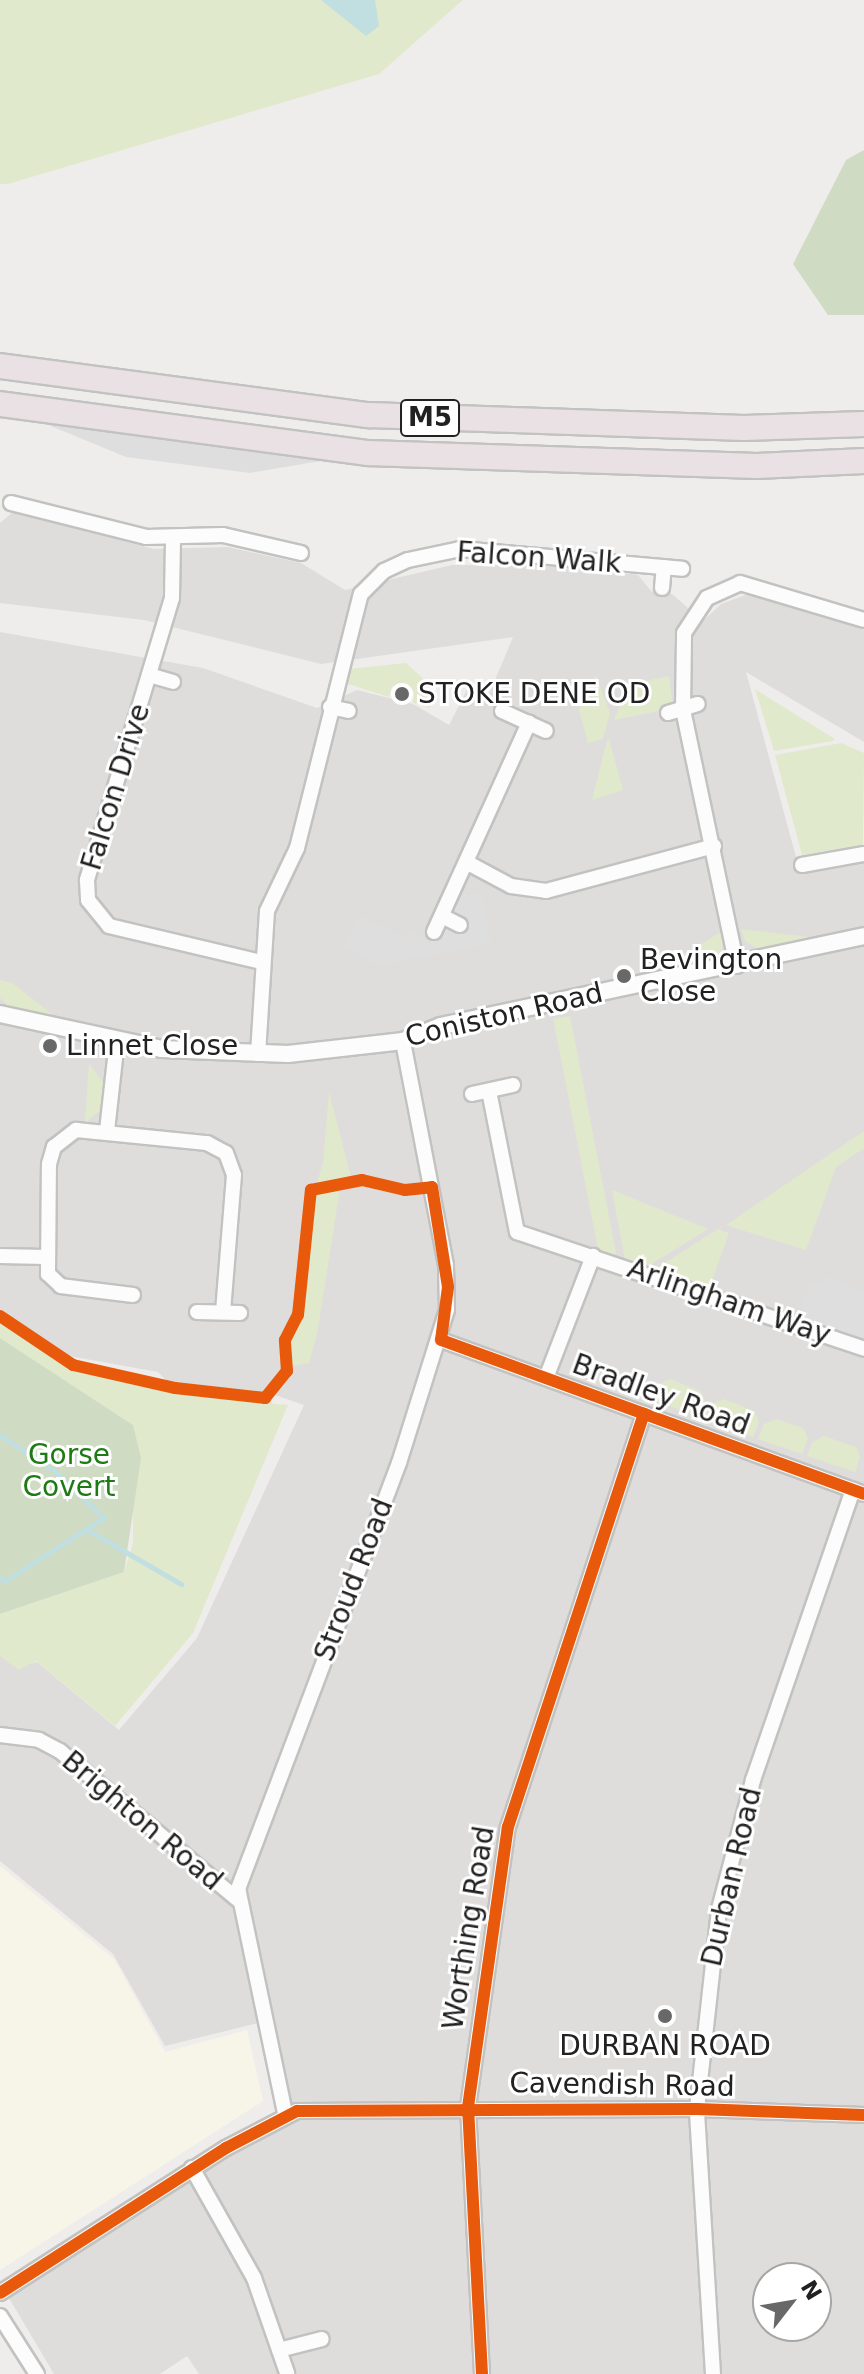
<!DOCTYPE html>
<html>
<head>
<meta charset="utf-8">
<style>
  body { margin:0 }
  #map { position:relative; width:864px; height:2374px; overflow:hidden; background:#efedeb; font-family:"DejaVu Sans",sans-serif }
  div>[style] { position:absolute }
  [style*='--x'] { left:calc(var(--x)*1px); top:calc(var(--y)*1px); width:calc(var(--w)*1px); rotate:calc(var(--a)*1deg) }
  .residential>* { inset:0; background:#dedddc }
  .education>* { inset:0; background:#f7f4e8 }
  .grass>* { inset:0; background:#e1e9cc; transform-origin:0 0 }
  .forest>* { inset:0; background:#cfdbc2 }
  .parking>* { inset:0; background:#dfdede }
  .water>* { inset:0; background:#c1dee0 }
  .stream>* { height:5px; margin:-2.5px; padding:0 2.5px; transform-origin:2.5px; border-radius:2.5px; background:#c1dee0 }
  .roads { filter:drop-shadow(2px 0 #c2c2c1) drop-shadow(-2px 0 #c2c2c1) drop-shadow(0 2px #c2c2c1) drop-shadow(0 -2px #c2c2c1) }
  .minor>* { height:14px; margin:-7px; padding:0 7px; transform-origin:7px; border-radius:7px; background:#fdfcfc }
  .tertiary>* { height:16px; margin:-8px; padding:0 8px; transform-origin:8px; border-radius:8px; background:#fdfcfc }
  .motorway>* { height:24px; margin:-12px; padding:0 12px; transform-origin:12px; border-radius:12px; background:#eae1e4 }
  .cycleway>* { height:12px; margin:-6px; padding:0 6px; transform-origin:6px; border-radius:6px; background:#e8590c }
  .dots>* { width:22px; height:22px; translate:-50% -50%; box-sizing:border-box; border:4px solid #fff; border-radius:50% }
  span { translate:-50% -50%; white-space:nowrap; text-align:center; line-height:1.15; -webkit-text-stroke:6px #fff; paint-order:stroke }
  .shield-label span { padding:2px 6px; background:#fff; border:2px solid; border-radius:6px; -webkit-text-stroke-width:0 }
  .shield-label { font-size:26px; color:#212121; font-weight:700 }
  .street-label { font-size:28px; color:#212121 }
  .poi-label { font-size:28px; color:#212121 }
  .left { translate:0 -50%; text-align:left }
  .park-label { font-size:28px; color:#1d7a14 }
  .north { position:absolute; left:752px; top:2262px; width:80px; height:80px; box-sizing:border-box; background:#fff; border:2px solid #a6a6a6; border-radius:50%; rotate:59deg; font-size:22px; font-weight:700; line-height:32px; text-align:center; color:#212121 }
  .north::after { content:''; display:block; margin:auto; width:28px; height:36px; background:#696868; clip-path:polygon(50% 0,100% 100%,50% 72%,0 100%) }
</style>
</head>
<body>
<div id="map">
  <div class="residential">
    <div style="clip-path:polygon(evenodd,13px 512px,154px 549px,228px 547px,301px 563px,345px 590px,452px 565px,540px 565px,638px 575px,652px 592px,672px 594px,703px 621px,721px 604px,757px 591px,864px 630px,864px 742px,746px 672px,796px 857px,864px 846px,864px 2374px,199px 2374px,187px 2356px,160px 2374px,54px 2374px,9px 2298px,293px 2111px,274px 2019px,165px 2046px,113px 1954px,0 1861px,0 1653px,20px 1666px,37px 1662px,119px 1730px,197px 1638px,304px 1405px,269px 1393px,170px 1384px,158px 1372px,69px 1356px,0 1309px,0 632px,203px 668px,317px 708px,357px 690px,413px 704px,449px 725px,468px 688px,489px 694px,513px 637px,321px 664px,144px 620px,0 603px,0 523px,13px 512px,768px 2278px,816px 2278px,816px 2326px,768px 2326px,768px 2278px)"></div>
  </div>
  <div class="education">
    <div style="clip-path:polygon(0 1866px,114px 1959px,165px 2052px,247px 2030px,263px 2101px,0 2270px)"></div>
  </div>
  <div class="grass">
    <div style="clip-path:polygon(0 0,463px 0,379px 74px,8px 184px,0 184px)"></div>
    <div style="clip-path:polygon(406px 663px,429px 684px,430px 708px,413px 703px,414px 691px,392px 686px,389px 697px,345px 683px,349px 669px)"></div>
    <div style="clip-path:polygon(596px 675px,610px 713px,603px 739px,588px 743px,579px 710px)"></div>
    <div style="clip-path:polygon(669px 676px,673px 708px,614px 720px,630px 684px)"></div>
    <div style="clip-path:polygon(755px 689px,835px 739px,833px 741px,774px 751px)"></div>
    <div style="clip-path:polygon(609px 740px,623px 790px,592px 800px,607px 741px)"></div>
    <div style="clip-path:polygon(841px 743px,864px 753px,863px 845px,802px 855px,775px 755px)"></div>
    <div style="clip-path:polygon(741px 929px,825px 939px,761px 951px,745px 941px)"></div>
    <div style="clip-path:polygon(724px 930px,722px 950px,707px 963px,659px 970px)"></div>
    <div style="clip-path:polygon(0 980px,12px 983px,62px 1022px,9px 1007px,0 998px)"></div>
    <div style="left:570px;top:1016px;width:242px;height:17px;rotate:79deg"></div>
    <div style="clip-path:polygon(89px 1063px,106px 1087px,99px 1111px,85px 1123px)"></div>
    <div style="clip-path:polygon(329px 1092px,351px 1177px,316px 1185px,323px 1163px)"></div>
    <div style="clip-path:polygon(864px 1131px,864px 1148px,836px 1167px,806px 1250px,726px 1225px)"></div>
    <div style="clip-path:polygon(340px 1189px,317px 1334px,309px 1363px,291px 1366px,288px 1340px,302px 1321px,309px 1202px,314px 1194px)"></div>
    <div style="clip-path:polygon(612px 1190px,708px 1229px,650px 1265px,625px 1259px)"></div>
    <div style="clip-path:polygon(718px 1229px,729px 1233px,709px 1288px,657px 1268px)"></div>
    <div style="clip-path:polygon(0 1321px,68px 1368px,175px 1394px,288px 1405px,193px 1633px,115px 1726px,36px 1661px,19px 1670px,0 1656px,0 1614px,124px 1572px,133px 1543px,133px 1425px,0 1338px)"></div>
    <div style="clip-path:polygon(670px 1379px,700px 1391px,705px 1401px,699px 1417px,651px 1399px,657px 1385px)"></div>
    <div style="clip-path:polygon(724px 1399px,754px 1411px,759px 1422px,753px 1437px,705px 1419px,710px 1405px)"></div>
    <div style="clip-path:polygon(776px 1419px,803px 1428px,808px 1439px,802px 1454px,758px 1439px,764px 1424px)"></div>
    <div style="clip-path:polygon(824px 1436px,856px 1447px,860px 1457px,855px 1472px,807px 1456px,812px 1442px)"></div>
  </div>
  <div class="forest">
    <div style="clip-path:polygon(864px 150px,864px 315px,828px 315px,793px 264px,846px 160px)"></div>
    <div style="clip-path:polygon(0 1338px,133px 1425px,141px 1458px,124px 1572px,0 1614px)"></div>
  </div>
  <div class="parking">
    <div style="clip-path:polygon(0 405px,368px 453px,250px 473px,126px 457px)"></div>
    <div style="clip-path:polygon(481px 894px,491px 943px,378px 965px,344px 947px,360px 916px,405px 938px,409px 930px,430px 938px,451px 897px)"></div>
    <div style="clip-path:polygon(824px 1277px,864px 1291px,864px 1349px,796px 1325px,810px 1283px,820px 1287px)"></div>
  </div>
  <div class="water">
    <div style="clip-path:polygon(321px 0,375px 0,379px 26px,366px 36px)"></div>
  </div>
  <div class="stream">
    <div style="--x:0;--y:1435;--w:67;--a:33.5"></div>
    <div style="--x:56;--y:1472;--w:66;--a:43.8"></div>
    <div style="--x:104;--y:1518;--w:21;--a:149"></div>
    <div style="--x:86;--y:1529;--w:110;--a:30.1"></div>
    <div style="--x:0;--y:1578;--w:6;--a:31"></div>
    <div style="--x:5;--y:1581;--w:96;--a:-32.7"></div>
  </div>
  <div class="roads">
    <div class="minor">
      <div style="--x:11;--y:503;--w:139;--a:14.1"></div>
      <div style="--x:146;--y:537;--w:77;--a:-1.5"></div>
      <div style="--x:223;--y:535;--w:80;--a:13"></div>
      <div style="--x:173;--y:540;--w:58;--a:91"></div>
      <div style="--x:172;--y:598;--w:295;--a:106.8"></div>
      <div style="--x:87;--y:880;--w:20;--a:87"></div>
      <div style="--x:88;--y:900;--w:33;--a:51"></div>
      <div style="--x:109;--y:926;--w:156;--a:13.3"></div>
      <div style="--x:662;--y:588;--w:21;--a:-85"></div>
      <div style="--x:149;--y:675;--w:25;--a:16"></div>
      <div style="--x:330;--y:707;--w:19;--a:12"></div>
      <div style="--x:502;--y:711;--w:48;--a:24.4"></div>
      <div style="--x:668;--y:713;--w:31;--a:-17"></div>
      <div style="--x:468;--y:863;--w:49;--a:28.1"></div>
      <div style="--x:511;--y:886;--w:35;--a:8"></div>
      <div style="--x:546;--y:891;--w:174;--a:-15"></div>
      <div style="--x:802;--y:865;--w:63;--a:-10.1"></div>
      <div style="--x:442;--y:916;--w:20;--a:27"></div>
      <div style="--x:434;--y:932;--w:230;--a:-65.6"></div>
      <div style="--x:737;--y:966;--w:263;--a:-101.9"></div>
      <div style="--x:683;--y:709;--w:76;--a:-89.2"></div>
      <div style="--x:684;--y:633;--w:42;--a:-56.7"></div>
      <div style="--x:707;--y:598;--w:36;--a:-24"></div>
      <div style="--x:740;--y:583;--w:129;--a:16.6"></div>
      <div style="--x:258;--y:1054;--w:143;--a:-86.4"></div>
      <div style="--x:267;--y:911;--w:70;--a:-64.5"></div>
      <div style="--x:297;--y:848;--w:262;--a:-75.9"></div>
      <div style="--x:361;--y:594;--w:33;--a:-45"></div>
      <div style="--x:384;--y:571;--w:26;--a:-25"></div>
      <div style="--x:408;--y:560;--w:53;--a:-11.9"></div>
      <div style="--x:460;--y:549;--w:223;--a:5.1"></div>
      <div style="--x:489;--y:1091;--w:144;--a:78.8"></div>
      <div style="--x:517;--y:1232;--w:366;--a:18.6"></div>
      <div style="--x:472;--y:1094;--w:42;--a:-12.4"></div>
      <div style="--x:107;--y:1131;--w:91;--a:-83.7"></div>
      <div style="--x:0;--y:1256;--w:45;--a:1.3"></div>
      <div style="--x:133;--y:1295;--w:73;--a:-172.9"></div>
      <div style="--x:61;--y:1286;--w:18;--a:-137"></div>
      <div style="--x:48;--y:1274;--w:110;--a:-89.5"></div>
      <div style="--x:49;--y:1164;--w:18;--a:-74"></div>
      <div style="--x:54;--y:1147;--w:28;--a:-38"></div>
      <div style="--x:76;--y:1130;--w:132;--a:5.7"></div>
      <div style="--x:207;--y:1143;--w:21;--a:28"></div>
      <div style="--x:226;--y:1153;--w:23;--a:70"></div>
      <div style="--x:234;--y:1175;--w:137;--a:94.6"></div>
      <div style="--x:197;--y:1312;--w:43;--a:1.3"></div>
      <div style="--x:441;--y:1340;--w:450;--a:20"></div>
      <div style="--x:546;--y:1378;--w:131;--a:-68.9"></div>
      <div style="--x:0;--y:1735;--w:39;--a:7"></div>
      <div style="--x:39;--y:1740;--w:24;--a:28"></div>
      <div style="--x:60;--y:1751;--w:231;--a:39.9"></div>
      <div style="--x:285;--y:2113;--w:229;--a:-101.8"></div>
      <div style="--x:238;--y:1889;--w:455;--a:-69.3"></div>
      <div style="--x:399;--y:1463;--w:160;--a:-72.6"></div>
      <div style="--x:447;--y:1310;--w:45;--a:-91.3"></div>
      <div style="--x:446;--y:1265;--w:228;--a:-100.9"></div>
      <div style="--x:192;--y:2168;--w:126;--a:60.6"></div>
      <div style="--x:254;--y:2278;--w:101;--a:70.8"></div>
      <div style="--x:0;--y:2293;--w:269;--a:-32.7"></div>
      <div style="--x:226;--y:2148;--w:80;--a:-27.5"></div>
      <div style="--x:297;--y:2111;--w:400;--a:-0.3"></div>
      <div style="--x:697;--y:2109;--w:167;--a:2.1"></div>
      <div style="--x:0;--y:2316;--w:69;--a:57.5"></div>
      <div style="--x:279;--y:2350;--w:44;--a:-14.3"></div>
      <div style="--x:482;--y:2374;--w:267;--a:-93"></div>
      <div style="--x:468;--y:2107;--w:283;--a:-81.9"></div>
      <div style="--x:508;--y:1827;--w:435;--a:-71.8"></div>
      <div style="--x:713;--y:2374;--w:265;--a:-93.5"></div>
      <div style="--x:697;--y:2109;--w:201;--a:-83.7"></div>
      <div style="--x:719;--y:1909;--w:133;--a:-75.2"></div>
      <div style="--x:753;--y:1780;--w:307;--a:-71"></div>
    </div>
    <div class="tertiary">
      <div style="--x:0;--y:1014;--w:166;--a:12.2"></div>
      <div style="--x:162;--y:1049;--w:126;--a:2.3"></div>
      <div style="--x:288;--y:1054;--w:116;--a:-6.4"></div>
      <div style="--x:403;--y:1041;--w:41;--a:-21.5"></div>
      <div style="--x:441;--y:1026;--w:432;--a:-12"></div>
    </div>
    <div class="motorway">
      <div style="--x:0;--y:366;--w:372;--a:7.6"></div>
      <div style="--x:369;--y:415;--w:375;--a:2"></div>
      <div style="--x:744;--y:428;--w:120;--a:-1.9"></div>
      <div style="--x:0;--y:404;--w:371;--a:7.6"></div>
      <div style="--x:368;--y:453;--w:389;--a:1.9"></div>
      <div style="--x:757;--y:466;--w:107;--a:-2.7"></div>
    </div>
  </div>
  <div class="cycleway">
    <div style="--x:0;--y:1316;--w:88;--a:33.9"></div>
    <div style="--x:73;--y:1365;--w:105;--a:12.7"></div>
    <div style="--x:175;--y:1388;--w:91;--a:6.3"></div>
    <div style="--x:265;--y:1398;--w:35;--a:-51"></div>
    <div style="--x:287;--y:1371;--w:31;--a:-94"></div>
    <div style="--x:285;--y:1340;--w:28;--a:-63"></div>
    <div style="--x:298;--y:1315;--w:126;--a:-84.1"></div>
    <div style="--x:311;--y:1190;--w:52;--a:-11.1"></div>
    <div style="--x:362;--y:1180;--w:44;--a:13.1"></div>
    <div style="--x:405;--y:1190;--w:27;--a:-6"></div>
    <div style="--x:432;--y:1187;--w:101;--a:80.9"></div>
    <div style="--x:448;--y:1287;--w:53;--a:97.5"></div>
    <div style="--x:441;--y:1340;--w:450;--a:20"></div>
    <div style="--x:0;--y:2293;--w:269;--a:-32.7"></div>
    <div style="--x:226;--y:2148;--w:80;--a:-27.5"></div>
    <div style="--x:297;--y:2111;--w:400;--a:-0.3"></div>
    <div style="--x:697;--y:2109;--w:167;--a:2.1"></div>
    <div style="--x:482;--y:2374;--w:267;--a:-93"></div>
    <div style="--x:468;--y:2107;--w:283;--a:-81.9"></div>
    <div style="--x:508;--y:1827;--w:435;--a:-71.8"></div>
  </div>
  <div class="dots">
    <div style="left:402px;top:694px;background:#696868"></div>
    <div style="left:624px;top:976px;background:#696868"></div>
    <div style="left:50px;top:1046px;background:#696868"></div>
    <div style="left:665px;top:2016px;background:#696868"></div>
  </div>
  <div class="shield-label">
    <span style="left:430px;top:418px">M5</span>
  </div>
  <div class="street-label">
    <span style="left:539px;top:558px;rotate:4deg">Falcon Walk</span>
    <span style="left:116px;top:787px;rotate:-73deg">Falcon Drive</span>
    <span style="left:504px;top:1015px;rotate:-13deg">Coniston Road</span>
    <span style="left:729px;top:1302px;rotate:19deg">Arlingham Way</span>
    <span style="left:661px;top:1395px;rotate:20deg">Bradley Road</span>
    <span style="left:354px;top:1580px;rotate:-69deg">Stroud Road</span>
    <span style="left:142px;top:1821px;rotate:40deg">Brighton Road</span>
    <span style="left:732px;top:1877px;rotate:-77deg">Durban Road</span>
    <span style="left:469px;top:1928px;rotate:-81deg">Worthing Road</span>
    <span style="left:622px;top:2085px;rotate:1deg">Cavendish Road</span>
  </div>
  <div class="poi-label">
    <span class="left" style="left:418px;top:694px">STOKE DENE OD</span>
    <span class="left" style="left:640px;top:976px">Bevington<br>Close</span>
    <span class="left" style="left:66px;top:1046px">Linnet Close</span>
    <span style="left:665px;top:2046px">DURBAN ROAD</span>
  </div>
  <div class="park-label">
    <span style="left:69px;top:1471px">Gorse<br>Covert</span>
  </div>
  <div class="north">N</div>
</div>
</body>
</html>
